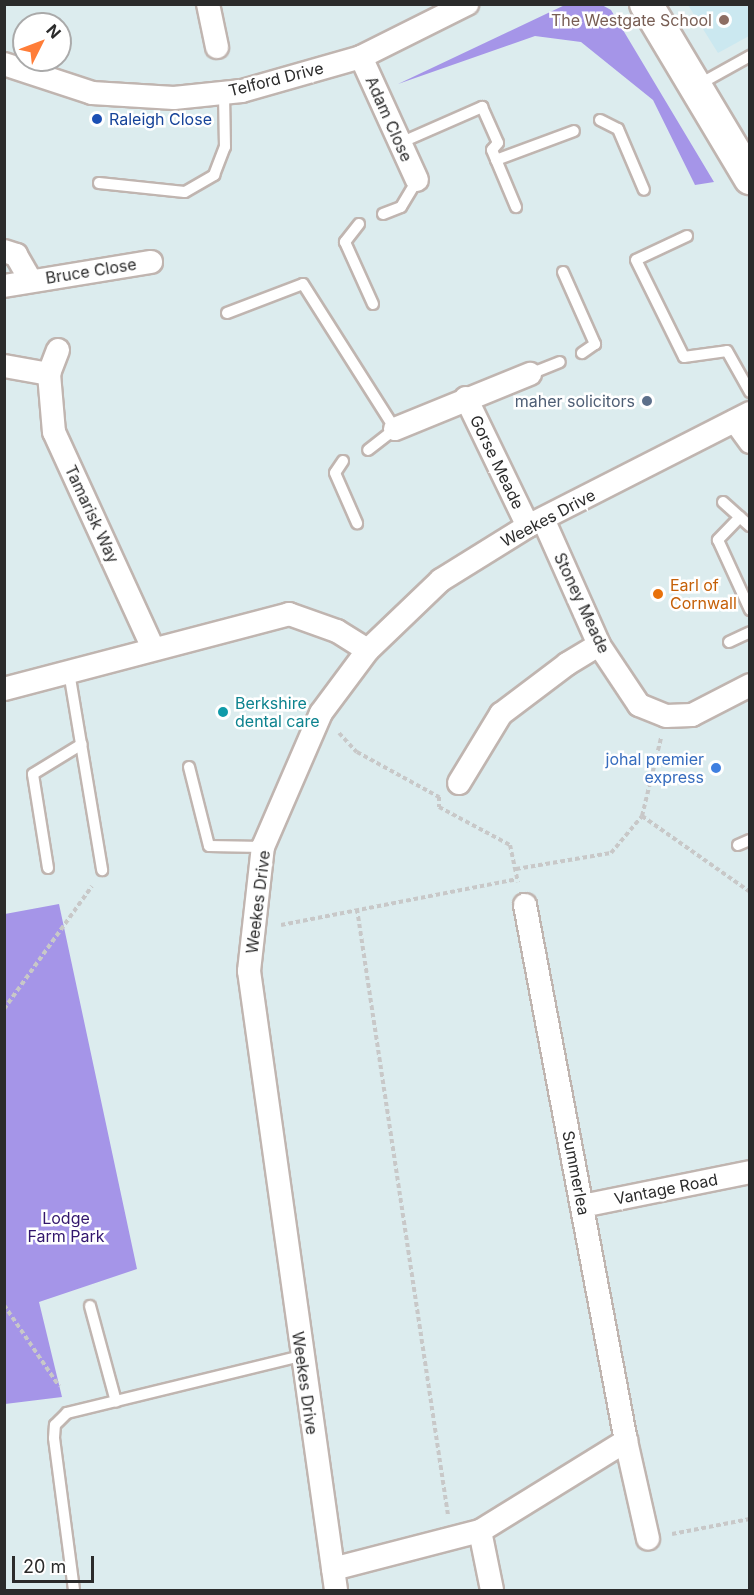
<!DOCTYPE html>
<html>
<head>
<meta charset="utf-8">
<style>
  body { margin:0 }
  #map { position:relative; width:754px; height:1595px; overflow:hidden; background:#dcecee; font-family:Inter,sans-serif }
  div>[style] { position:absolute }
  [style*='--x'] { left:calc(var(--x)*1px); top:calc(var(--y)*1px); width:calc(var(--w)*1px); rotate:calc(var(--a)*1deg) }
  .education>* { inset:0; background:#cbe8f0 }
  .green>* { inset:0; background:#a595e8 }
  .path>* { height:4px; margin-top:-2px; transform-origin:0; background:repeating-linear-gradient(90deg,#c8c8c8 0 4.5px,transparent 0 7.5px) }
  .roads { filter:drop-shadow(2px 0 #c0b5b0) drop-shadow(-2px 0 #c0b5b0) drop-shadow(0 2px #c0b5b0) drop-shadow(0 -2px #c0b5b0) }
  .lane>* { height:10px; margin:-5px; padding:0 5px; transform-origin:5px; border-radius:5px; background:#fff }
  .street>* { height:22px; margin:-11px; padding:0 11px; transform-origin:11px; border-radius:11px; background:#fff }
  .secondary>* { height:32px; margin:-16px; padding:0 16px; transform-origin:16px; border-radius:16px; background:#fff }
  .dots>* { width:16px; height:16px; translate:-50% -50%; box-sizing:border-box; border:3px solid #fff; border-radius:50% }
  span { translate:-50% -50%; white-space:nowrap; text-align:center; line-height:1.15; -webkit-text-stroke:5px #fff; paint-order:stroke }
  .education-label { font-size:16px; color:#785e54 }
  .right { translate:-100% -50%; text-align:right }
  .street-label { font-size:16px; color:#2b2b2b }
  .transit-label { font-size:16px; color:#164399 }
  .left { translate:0 -50%; text-align:left }
  .service-label { font-size:16px; color:#4e5e75 }
  .food-label { font-size:16px; color:#c56008 }
  .culture-label { font-size:16px; color:#0d838f }
  .shop-label { font-size:16px; color:#366cbe }
  .park-label { font-size:16px; color:#32166d }
  .frame { position:absolute; inset:0; border:6px solid #2b2b2b; pointer-events:none }
  .north { position:absolute; left:12px; top:12px; width:60px; height:60px; box-sizing:border-box; background:#fff; border:2px solid #aaa; border-radius:50%; rotate:48deg; font-size:16px; font-weight:700; line-height:24px; text-align:center; color:#2b2b2b }
  .north::after { content:''; display:block; margin:auto; width:21px; height:27px; background:#ff7d38; clip-path:polygon(50% 0,100% 100%,50% 72%,0 100%) }
  .scale { position:absolute; left:12px; top:1556px; width:82px; height:27px; box-sizing:border-box; border:3px solid #2b2b2b; border-top:0; padding-left:8px; font-size:18px; line-height:21px; white-space:nowrap; color:#2b2b2b; -webkit-text-stroke:4px #fff; paint-order:stroke }
</style>
</head>
<body>
<div id="map">
  <div class="education">
    <div style="clip-path:polygon(688px 5px,749px 5px,749px 36px,718px 53px)"></div>
  </div>
  <div class="green">
    <div style="clip-path:polygon(567px 4px,602px 5px,611px 10px,714px 182px,695px 185px,653px 100px,581px 42px,535px 36px,398px 84px)"></div>
    <div style="clip-path:polygon(59px 904px,137px 1269px,39px 1302px,62px 1397px,5px 1404px,5px 914px)"></div>
  </div>
  <div class="path">
    <div style="--x:339;--y:733;--w:26;--a:47"></div>
    <div style="--x:357;--y:752;--w:94;--a:28.8"></div>
    <div style="--x:439;--y:797;--w:10;--a:90"></div>
    <div style="--x:439;--y:807;--w:81;--a:28.2"></div>
    <div style="--x:510;--y:845;--w:38;--a:78"></div>
    <div style="--x:642;--y:816;--w:80;--a:-76.3"></div>
    <div style="--x:516;--y:869;--w:96;--a:-9.6"></div>
    <div style="--x:611;--y:853;--w:48;--a:-50"></div>
    <div style="--x:642;--y:816;--w:132;--a:35.1"></div>
    <div style="--x:357;--y:909;--w:613;--a:81.46"></div>
    <div style="--x:281;--y:925;--w:240;--a:-11"></div>
    <div style="--x:4;--y:1009;--w:151;--a:-54.4"></div>
    <div style="--x:4;--y:1305;--w:98;--a:55.8"></div>
    <div style="--x:672;--y:1534;--w:79;--a:-10.9"></div>
  </div>
  <div class="roads">
    <div class="lane">
      <div style="--x:698;--y:85;--w:60;--a:-29.1"></div>
      <div style="--x:600;--y:120;--w:20;--a:27"></div>
      <div style="--x:618;--y:129;--w:66;--a:66.9"></div>
      <div style="--x:400;--y:143;--w:90;--a:-23.7"></div>
      <div style="--x:482;--y:107;--w:39;--a:66"></div>
      <div style="--x:498;--y:143;--w:9;--a:131"></div>
      <div style="--x:492;--y:150;--w:62;--a:67.2"></div>
      <div style="--x:496;--y:160;--w:83;--a:-20.4"></div>
      <div style="--x:99;--y:183;--w:86;--a:6"></div>
      <div style="--x:185;--y:192;--w:34;--a:-30"></div>
      <div style="--x:214;--y:175;--w:30;--a:-69"></div>
      <div style="--x:225;--y:147;--w:54;--a:-91.1"></div>
      <div style="--x:383;--y:214;--w:19;--a:-21"></div>
      <div style="--x:401;--y:207;--w:31;--a:-59"></div>
      <div style="--x:359;--y:224;--w:23;--a:128"></div>
      <div style="--x:345;--y:242;--w:68;--a:65.7"></div>
      <div style="--x:687;--y:236;--w:56;--a:154.8"></div>
      <div style="--x:636;--y:260;--w:108;--a:63.7"></div>
      <div style="--x:684;--y:357;--w:43;--a:-7.9"></div>
      <div style="--x:727;--y:351;--w:47;--a:60.7"></div>
      <div style="--x:563;--y:272;--w:79;--a:66"></div>
      <div style="--x:595;--y:344;--w:16;--a:145"></div>
      <div style="--x:227;--y:313;--w:81;--a:-20.9"></div>
      <div style="--x:303;--y:284;--w:172;--a:57.6"></div>
      <div style="--x:395;--y:429;--w:34;--a:142"></div>
      <div style="--x:530;--y:374;--w:32;--a:-22"></div>
      <div style="--x:343;--y:461;--w:14;--a:124"></div>
      <div style="--x:335;--y:473;--w:55;--a:66.3"></div>
      <div style="--x:723;--y:502;--w:36;--a:42"></div>
      <div style="--x:740;--y:517;--w:32;--a:134"></div>
      <div style="--x:718;--y:540;--w:77;--a:65.4"></div>
      <div style="--x:729;--y:642;--w:23;--a:-25"></div>
      <div style="--x:69;--y:672;--w:201;--a:80.5"></div>
      <div style="--x:189;--y:767;--w:81;--a:75.8"></div>
      <div style="--x:209;--y:846;--w:54;--a:1.1"></div>
      <div style="--x:738;--y:845;--w:13;--a:-23"></div>
      <div style="--x:48;--y:868;--w:95;--a:-99.1"></div>
      <div style="--x:33;--y:774;--w:57;--a:-31.5"></div>
      <div style="--x:90;--y:1306;--w:99;--a:74.8"></div>
      <div style="--x:74;--y:1590;--w:153;--a:-97.5"></div>
      <div style="--x:54;--y:1438;--w:13;--a:-86"></div>
      <div style="--x:55;--y:1425;--w:17;--a:-45"></div>
      <div style="--x:67;--y:1413;--w:241;--a:-13.7"></div>
    </div>
    <div class="street">
      <div style="--x:208;--y:4;--w:44;--a:78.2"></div>
      <div style="--x:361;--y:57;--w:135;--a:65.5"></div>
      <div style="--x:4;--y:64;--w:93;--a:18.2"></div>
      <div style="--x:92;--y:93;--w:82;--a:3.5"></div>
      <div style="--x:174;--y:98;--w:68;--a:-5.9"></div>
      <div style="--x:242;--y:91;--w:124;--a:-15.9"></div>
      <div style="--x:361;--y:57;--w:119;--a:-26.6"></div>
      <div style="--x:4;--y:251;--w:13;--a:18"></div>
      <div style="--x:16;--y:255;--w:30;--a:60"></div>
      <div style="--x:4;--y:286;--w:149;--a:-9.3"></div>
      <div style="--x:58;--y:350;--w:26;--a:111"></div>
      <div style="--x:49;--y:374;--w:58;--a:85.1"></div>
      <div style="--x:54;--y:432;--w:238;--a:65.4"></div>
      <div style="--x:4;--y:366;--w:46;--a:10.1"></div>
      <div style="--x:466;--y:398;--w:142;--a:64.2"></div>
      <div style="--x:735;--y:421;--w:26;--a:54"></div>
      <div style="--x:395;--y:429;--w:146;--a:-22.2"></div>
      <div style="--x:543;--y:519;--w:138;--a:66"></div>
      <div style="--x:599;--y:645;--w:72;--a:56.3"></div>
      <div style="--x:639;--y:705;--w:29;--a:22"></div>
      <div style="--x:666;--y:716;--w:26;--a:-2"></div>
      <div style="--x:692;--y:715;--w:65;--a:-27.3"></div>
      <div style="--x:4;--y:689;--w:295;--a:-14.7"></div>
      <div style="--x:289;--y:614;--w:51;--a:19.5"></div>
      <div style="--x:337;--y:631;--w:36;--a:32"></div>
      <div style="--x:459;--y:783;--w:81;--a:-58.7"></div>
      <div style="--x:501;--y:714;--w:83;--a:-37.1"></div>
      <div style="--x:567;--y:664;--w:37;--a:-31"></div>
      <div style="--x:525;--y:905;--w:545;--a:79.33"></div>
      <div style="--x:626;--y:1441;--w:100;--a:77.3"></div>
      <div style="--x:582;--y:1206;--w:171;--a:-11.4"></div>
      <div style="--x:480;--y:1531;--w:60;--a:78.5"></div>
      <div style="--x:333;--y:1569;--w:152;--a:-14.5"></div>
      <div style="--x:480;--y:1531;--w:172;--a:-31.7"></div>
      <div style="--x:336;--y:1590;--w:625;--a:-98"></div>
      <div style="--x:249;--y:971;--w:125;--a:-83.6"></div>
      <div style="--x:263;--y:847;--w:146;--a:-66.6"></div>
      <div style="--x:321;--y:713;--w:79;--a:-53.3"></div>
      <div style="--x:368;--y:650;--w:101;--a:-43.8"></div>
      <div style="--x:441;--y:580;--w:102;--a:-31.8"></div>
      <div style="--x:528;--y:526;--w:249;--a:-27"></div>
    </div>
    <div class="secondary">
      <div style="--x:646;--y:4;--w:203;--a:59.1"></div>
    </div>
  </div>
  <div class="dots">
    <div style="left:724px;top:20px;background:#8d6e63"></div>
    <div style="left:97px;top:119px;background:#1a4fb4"></div>
    <div style="left:647px;top:401px;background:#5c6f8a"></div>
    <div style="left:658px;top:594px;background:#e8710a"></div>
    <div style="left:223px;top:712px;background:#0f9aa8"></div>
    <div style="left:716px;top:768px;background:#3f7fe0"></div>
  </div>
  <div class="education-label">
    <span class="right" style="left:712px;top:20px">The Westgate School</span>
  </div>
  <div class="street-label">
    <span style="left:276px;top:79px;rotate:-14deg">Telford Drive</span>
    <span style="left:389px;top:119px;rotate:66deg">Adam Close</span>
    <span style="left:91px;top:271px;rotate:-9deg">Bruce Close</span>
    <span style="left:497px;top:462px;rotate:64deg">Gorse Meade</span>
    <span style="left:92px;top:514px;rotate:65deg">Tamarisk Way</span>
    <span style="left:548px;top:518px;rotate:-28deg">Weekes Drive</span>
    <span style="left:582px;top:603px;rotate:65deg">Stoney Meade</span>
    <span style="left:258px;top:902px;rotate:-83deg">Weekes Drive</span>
    <span style="left:576px;top:1173px;rotate:79deg">Summerlea</span>
    <span style="left:666px;top:1189px;rotate:-11deg">Vantage Road</span>
    <span style="left:305px;top:1383px;rotate:82deg">Weekes Drive</span>
  </div>
  <div class="transit-label">
    <span class="left" style="left:109px;top:119px">Raleigh Close</span>
  </div>
  <div class="service-label">
    <span class="right" style="left:635px;top:401px">maher solicitors</span>
  </div>
  <div class="food-label">
    <span class="left" style="left:670px;top:594px">Earl of<br>Cornwall</span>
  </div>
  <div class="culture-label">
    <span class="left" style="left:235px;top:712px">Berkshire<br>dental care</span>
  </div>
  <div class="shop-label">
    <span class="right" style="left:704px;top:768px">johal premier<br>express</span>
  </div>
  <div class="park-label">
    <span style="left:66px;top:1227px">Lodge<br>Farm Park</span>
  </div>
  <div class="frame"></div>
  <div class="north">N</div>
  <div class="scale">20 m</div>
</div>
</body>
</html>
